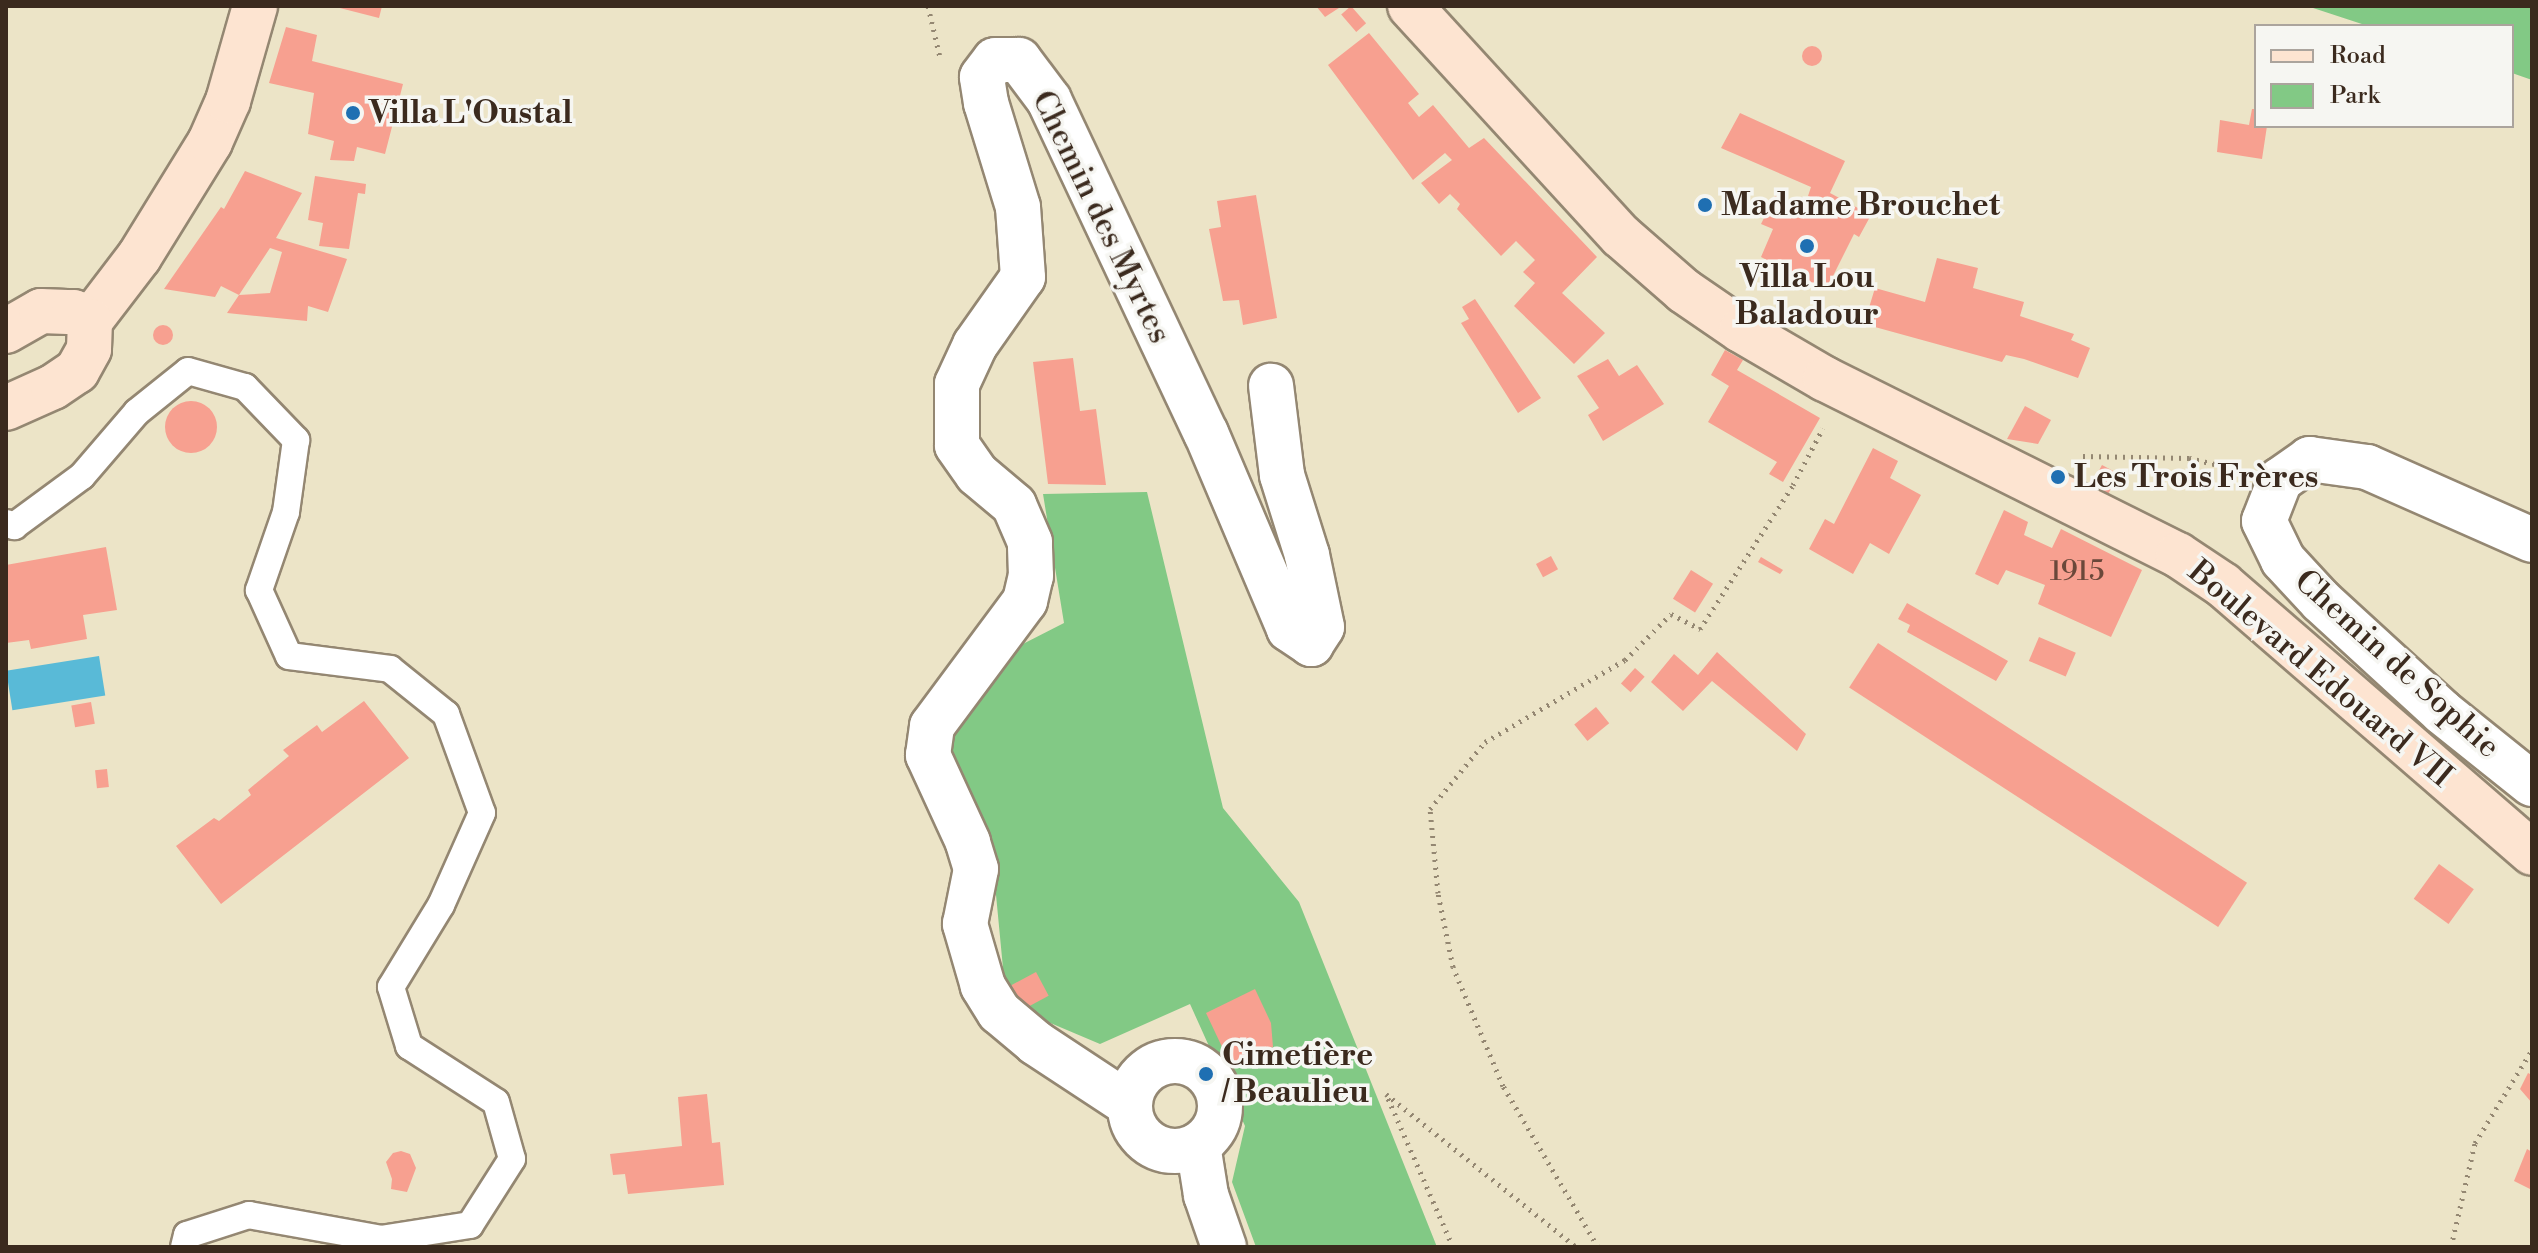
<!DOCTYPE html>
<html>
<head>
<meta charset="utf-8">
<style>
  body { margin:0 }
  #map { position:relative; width:2538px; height:1253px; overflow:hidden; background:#ece4c7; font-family:"Libre Bodoni",serif }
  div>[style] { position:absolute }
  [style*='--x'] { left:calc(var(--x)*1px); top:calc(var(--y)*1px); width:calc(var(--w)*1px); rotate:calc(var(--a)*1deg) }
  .green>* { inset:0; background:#82c985 }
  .water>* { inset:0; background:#59bad7; transform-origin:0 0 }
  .building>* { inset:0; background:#f7a090; transform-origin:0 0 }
  .round { border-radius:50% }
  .path>* { height:5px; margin-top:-2.5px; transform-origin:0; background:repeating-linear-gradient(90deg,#948772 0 2px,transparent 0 8px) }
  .roads { filter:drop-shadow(2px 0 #948772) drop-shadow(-2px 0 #948772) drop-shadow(0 2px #948772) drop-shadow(0 -2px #948772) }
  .lane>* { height:26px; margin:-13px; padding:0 13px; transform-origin:13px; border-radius:13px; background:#fff }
  .street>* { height:44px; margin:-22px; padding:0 22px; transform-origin:22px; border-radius:22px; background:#fff }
  .street>.ring { margin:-22px; padding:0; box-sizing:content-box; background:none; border:44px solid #fff; border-radius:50% }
  .secondary>* { height:44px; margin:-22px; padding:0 22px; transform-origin:22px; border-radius:22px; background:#fde4d1 }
  .dots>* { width:22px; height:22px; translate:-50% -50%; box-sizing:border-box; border:4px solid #f6f6f2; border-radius:50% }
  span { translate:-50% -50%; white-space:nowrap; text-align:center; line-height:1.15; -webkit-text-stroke:7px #f6f6f2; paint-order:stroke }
  .number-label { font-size:28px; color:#6a483a }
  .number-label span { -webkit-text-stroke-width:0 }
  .poi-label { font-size:32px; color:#3b2a1e; font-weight:700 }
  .left { translate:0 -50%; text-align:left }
  .street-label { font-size:32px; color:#3b2a1e }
  .frame { position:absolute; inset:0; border:8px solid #3b2a1e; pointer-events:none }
  .legend { position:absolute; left:2254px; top:24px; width:260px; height:104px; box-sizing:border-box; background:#f6f6f2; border:2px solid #aba49d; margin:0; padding:10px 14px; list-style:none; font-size:24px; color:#3b2a1e }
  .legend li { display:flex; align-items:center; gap:16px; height:40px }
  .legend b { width:40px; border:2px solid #aba49d }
</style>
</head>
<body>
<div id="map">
  <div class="green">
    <div style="clip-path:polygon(2307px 6px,2532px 6px,2532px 80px,2512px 73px,2512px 26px,2368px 26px)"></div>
    <div style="clip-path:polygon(1147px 492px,1223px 808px,1299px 902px,1437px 1247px,1256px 1247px,1232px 1182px,1245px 1126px,1190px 1004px,1100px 1044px,1022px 1011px,1005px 989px,992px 853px,955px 770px,949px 736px,1013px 649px,1064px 623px,1043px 494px)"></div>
  </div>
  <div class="water">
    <div style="left:99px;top:656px;width:40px;height:94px;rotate:81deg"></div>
  </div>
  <div class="building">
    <div style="clip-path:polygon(332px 6px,382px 6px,379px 18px)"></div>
    <div style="clip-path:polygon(1316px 6px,1342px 6px,1325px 17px)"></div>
    <div style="left:1351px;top:6px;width:23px;height:13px;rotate:49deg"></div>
    <div style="clip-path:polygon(286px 27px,317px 35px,312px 61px,403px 84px,385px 154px,357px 147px,354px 161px,330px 160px,334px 141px,308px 134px,314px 93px,269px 83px)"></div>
    <div style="clip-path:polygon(1369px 33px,1419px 94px,1408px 103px,1419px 117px,1433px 105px,1469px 148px,1484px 138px,1597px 257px,1562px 293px,1605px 333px,1574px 364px,1514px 306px,1535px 283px,1523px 272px,1535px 260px,1516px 241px,1501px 256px,1457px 209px,1460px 204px,1450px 194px,1439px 204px,1421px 183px,1452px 160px,1445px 153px,1413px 180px,1328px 65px)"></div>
    <div class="round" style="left:1802px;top:46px;width:20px;height:20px"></div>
    <div style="clip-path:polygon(2252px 109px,2256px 109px,2256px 126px,2267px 126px,2262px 159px,2217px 152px,2220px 120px,2249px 125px)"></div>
    <div style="clip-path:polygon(1740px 113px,1845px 161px,1830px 193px,1871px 215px,1859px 237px,1854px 234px,1826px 290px,1761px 257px,1773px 229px,1761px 224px,1775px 196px,1810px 213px,1815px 199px,1808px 196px,1811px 187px,1721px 148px)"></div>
    <div style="clip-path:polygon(245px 171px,302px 193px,276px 238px,347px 259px,328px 312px,308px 306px,307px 321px,227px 313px,239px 295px,270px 293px,282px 252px,270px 248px,239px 295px,221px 286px,215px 297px,164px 289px,221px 207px,224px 209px)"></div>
    <div style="clip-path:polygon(315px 176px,366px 184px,365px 194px,358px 193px,349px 249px,319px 246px,323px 223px,308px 220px)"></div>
    <div style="clip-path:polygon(1256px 195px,1277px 318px,1243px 325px,1239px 300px,1223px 301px,1209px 229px,1221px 227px,1217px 201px)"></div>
    <div style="clip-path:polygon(1937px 258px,1978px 268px,1973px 288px,2024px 302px,2020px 316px,2074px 334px,2071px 340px,2090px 348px,2078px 378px,2024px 359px,2006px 355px,2002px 362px,1864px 324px,1875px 288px,1925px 302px)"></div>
    <div style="clip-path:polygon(1475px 299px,1541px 398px,1518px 413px,1461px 323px,1469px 319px,1462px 307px)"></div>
    <div class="round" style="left:153px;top:325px;width:20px;height:20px"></div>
    <div style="clip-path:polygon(1725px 350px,1743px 360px,1737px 370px,1820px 418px,1783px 482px,1769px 474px,1777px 462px,1708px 422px,1729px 386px,1711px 375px)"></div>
    <div style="clip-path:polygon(1073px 358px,1080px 411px,1096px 409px,1106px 485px,1048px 484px,1033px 362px)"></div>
    <div style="clip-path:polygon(1608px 359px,1619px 376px,1637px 365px,1664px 404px,1603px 441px,1588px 415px,1599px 408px,1577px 376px)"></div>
    <div class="round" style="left:165px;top:401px;width:52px;height:52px"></div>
    <div style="clip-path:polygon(2025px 406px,2051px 420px,2038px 444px,2007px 439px)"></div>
    <div style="clip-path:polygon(1873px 448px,1898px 461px,1890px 478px,1921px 495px,1889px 554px,1870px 543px,1853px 574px,1809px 549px,1825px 519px,1834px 524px)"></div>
    <div style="left:2102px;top:465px;width:19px;height:27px;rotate:28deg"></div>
    <div style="clip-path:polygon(2004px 510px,2028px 522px,2024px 535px,2052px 548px,2061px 529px,2142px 570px,2111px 637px,2038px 604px,2045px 585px,2006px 570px,1998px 585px,1975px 574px)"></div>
    <div style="clip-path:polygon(106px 547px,117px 610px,83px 615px,87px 639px,31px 649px,29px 640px,6px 643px,6px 565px)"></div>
    <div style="left:1551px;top:556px;width:15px;height:17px;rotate:62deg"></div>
    <div style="clip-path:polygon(1761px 557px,1783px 570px,1780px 574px,1758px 562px)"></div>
    <div style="left:1691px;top:570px;width:26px;height:34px;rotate:32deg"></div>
    <div style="clip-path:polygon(1907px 603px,2008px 661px,1996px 681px,1907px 632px,1910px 625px,1898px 619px)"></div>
    <div style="left:2039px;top:637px;width:40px;height:26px;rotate:23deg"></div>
    <div style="left:1878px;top:643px;width:440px;height:53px;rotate:33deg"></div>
    <div style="clip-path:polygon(1717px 652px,1806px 734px,1797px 751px,1712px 681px,1683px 711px,1651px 682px,1674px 654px,1698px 675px)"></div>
    <div style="left:1635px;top:668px;width:13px;height:21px;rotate:42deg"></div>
    <div style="clip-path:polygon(364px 701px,409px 758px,221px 904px,176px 846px,214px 818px,219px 821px,251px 795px,248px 790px,289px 756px,283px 750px,317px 725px,322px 732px)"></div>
    <div style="left:91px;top:702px;width:22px;height:20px;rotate:80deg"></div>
    <div style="left:1596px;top:707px;width:21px;height:28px;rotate:51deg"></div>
    <div style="left:107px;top:769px;width:18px;height:12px;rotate:84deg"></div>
    <div style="left:2439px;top:864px;width:43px;height:43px;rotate:36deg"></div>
    <div style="left:1036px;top:972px;width:27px;height:28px;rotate:62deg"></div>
    <div style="clip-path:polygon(1255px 989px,1271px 1023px,1273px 1047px,1232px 1068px,1206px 1013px)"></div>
    <div style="clip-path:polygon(2528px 1073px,2532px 1075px,2532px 1103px,2520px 1089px)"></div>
    <div style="clip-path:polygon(707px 1094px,712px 1143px,720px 1142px,724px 1185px,628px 1194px,625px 1174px,613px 1175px,610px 1154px,682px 1146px,678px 1097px)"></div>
    <div style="clip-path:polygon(2527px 1149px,2532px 1152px,2532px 1190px,2514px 1181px)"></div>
    <div style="clip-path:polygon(401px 1151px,410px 1154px,416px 1168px,407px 1192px,391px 1189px,392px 1179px,386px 1162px,393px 1153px)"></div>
  </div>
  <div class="path">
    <div style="--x:928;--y:6;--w:52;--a:76.8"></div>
    <div style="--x:2083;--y:456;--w:106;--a:1.1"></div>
    <div style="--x:2189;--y:458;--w:48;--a:13.2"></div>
    <div style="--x:1453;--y:1247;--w:167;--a:-113.6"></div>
    <div style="--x:1386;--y:1094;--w:244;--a:38.8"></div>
    <div style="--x:1598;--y:1247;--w:187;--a:-120.5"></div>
    <div style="--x:1503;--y:1086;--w:129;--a:-112.8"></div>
    <div style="--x:1453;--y:967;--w:76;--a:-101.5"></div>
    <div style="--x:1438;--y:893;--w:84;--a:-95.4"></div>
    <div style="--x:1430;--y:809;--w:87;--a:-50.6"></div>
    <div style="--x:1485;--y:742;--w:162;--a:-30.4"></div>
    <div style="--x:1625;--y:660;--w:65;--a:-45"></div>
    <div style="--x:1671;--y:614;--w:33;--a:27"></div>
    <div style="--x:1700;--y:629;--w:171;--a:-57.1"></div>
    <div style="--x:1793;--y:485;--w:64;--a:-62.2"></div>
    <div style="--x:2451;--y:1247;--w:107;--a:-77"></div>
    <div style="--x:2475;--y:1143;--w:109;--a:-58.5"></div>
  </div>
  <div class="roads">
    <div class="lane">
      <div style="--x:6;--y:523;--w:9;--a:21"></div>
      <div style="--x:14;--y:526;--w:84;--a:-36.3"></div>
      <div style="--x:82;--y:476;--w:84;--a:-49.3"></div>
      <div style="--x:137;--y:412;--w:65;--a:-38.8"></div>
      <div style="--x:188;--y:371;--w:59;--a:15.7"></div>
      <div style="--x:245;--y:387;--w:74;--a:46.1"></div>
      <div style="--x:296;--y:440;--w:73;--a:97.9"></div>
      <div style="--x:286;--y:512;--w:83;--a:109.1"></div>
      <div style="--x:259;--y:590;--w:72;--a:65.6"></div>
      <div style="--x:289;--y:656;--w:102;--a:7.3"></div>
      <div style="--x:390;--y:669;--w:72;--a:38.8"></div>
      <div style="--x:446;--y:714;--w:105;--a:70"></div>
      <div style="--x:482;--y:813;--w:101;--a:114"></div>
      <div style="--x:441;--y:905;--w:96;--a:121.4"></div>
      <div style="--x:391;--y:987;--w:62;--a:73"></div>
      <div style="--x:409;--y:1046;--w:103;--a:32.8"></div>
      <div style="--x:496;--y:1102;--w:59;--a:74.3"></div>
      <div style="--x:512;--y:1159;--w:78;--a:122.5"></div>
      <div style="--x:470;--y:1225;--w:89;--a:171"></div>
      <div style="--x:382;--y:1239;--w:135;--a:-169.8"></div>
      <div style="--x:249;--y:1215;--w:65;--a:162.1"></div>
      <div style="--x:187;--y:1235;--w:12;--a:104"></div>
    </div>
    <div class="street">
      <div style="--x:2532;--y:540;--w:180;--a:-156.1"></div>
      <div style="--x:2367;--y:467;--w:58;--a:-172"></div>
      <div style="--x:2310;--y:459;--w:37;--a:145"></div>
      <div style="--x:2280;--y:480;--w:44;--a:111.3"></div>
      <div style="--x:2264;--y:521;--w:43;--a:64"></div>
      <div style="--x:2283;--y:560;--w:56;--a:47.2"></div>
      <div style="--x:2321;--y:601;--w:164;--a:42.5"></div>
      <div style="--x:2442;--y:712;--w:115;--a:38.7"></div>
      <div class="ring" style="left:1130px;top:1061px;width:46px;height:46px"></div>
      <div style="--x:1130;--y:1105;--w:113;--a:-146.6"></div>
      <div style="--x:1036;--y:1043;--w:48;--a:-140"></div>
      <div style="--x:999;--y:1012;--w:31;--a:-122"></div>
      <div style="--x:983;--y:986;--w:65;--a:-106.2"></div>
      <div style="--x:965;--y:924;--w:56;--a:-78.7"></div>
      <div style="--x:976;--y:869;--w:28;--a:-107"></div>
      <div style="--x:968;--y:842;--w:96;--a:-114.7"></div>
      <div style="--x:928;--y:755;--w:29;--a:-82"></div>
      <div style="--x:932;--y:726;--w:156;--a:-53.4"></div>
      <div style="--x:1025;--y:601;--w:26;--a:-77"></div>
      <div style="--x:1031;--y:576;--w:34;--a:-92"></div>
      <div style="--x:1030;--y:542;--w:40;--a:-113.4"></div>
      <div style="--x:1014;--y:505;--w:48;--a:-140"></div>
      <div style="--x:977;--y:474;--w:35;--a:-125"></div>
      <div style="--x:957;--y:445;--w:61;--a:-90"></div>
      <div style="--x:957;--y:384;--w:43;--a:-65.2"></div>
      <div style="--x:975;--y:345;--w:83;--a:-54.8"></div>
      <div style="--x:1023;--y:277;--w:70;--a:-94.1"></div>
      <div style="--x:1018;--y:207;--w:109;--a:-107.1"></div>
      <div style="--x:986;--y:103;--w:26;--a:-99"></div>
      <div style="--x:982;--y:77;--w:21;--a:-53"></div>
      <div style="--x:995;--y:60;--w:24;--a:0"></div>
      <div style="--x:1019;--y:60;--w:50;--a:53.1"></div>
      <div style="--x:1049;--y:100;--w:368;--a:64.8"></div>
      <div style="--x:1206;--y:433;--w:213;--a:67"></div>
      <div style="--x:1289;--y:629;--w:27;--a:34"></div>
      <div style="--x:1311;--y:644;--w:20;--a:-57"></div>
      <div style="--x:1322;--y:627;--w:74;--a:-101.8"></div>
      <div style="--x:1307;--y:555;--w:84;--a:-107.4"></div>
      <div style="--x:1282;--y:475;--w:90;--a:-97"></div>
      <div style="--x:1198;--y:1145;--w:51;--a:80.9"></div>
      <div style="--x:1206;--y:1195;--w:55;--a:70.9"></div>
    </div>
    <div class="secondary">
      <div style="--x:1410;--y:6;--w:312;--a:47.5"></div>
      <div style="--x:1621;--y:236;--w:84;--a:41.1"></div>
      <div style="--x:1684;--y:291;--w:69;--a:34.4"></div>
      <div style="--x:1741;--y:330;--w:97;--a:30.3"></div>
      <div style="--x:1825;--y:379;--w:394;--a:26.5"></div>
      <div style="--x:2178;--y:555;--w:54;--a:33.7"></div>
      <div style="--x:2223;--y:585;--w:409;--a:40.9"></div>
      <div style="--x:90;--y:321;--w:81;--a:-52.6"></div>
      <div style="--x:139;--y:257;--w:135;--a:-58.3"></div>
      <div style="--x:210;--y:142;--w:45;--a:-66.3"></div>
      <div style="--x:228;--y:101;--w:99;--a:-74.1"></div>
      <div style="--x:6;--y:331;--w:40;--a:-29.7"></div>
      <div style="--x:41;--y:311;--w:33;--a:2"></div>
      <div style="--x:74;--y:312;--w:18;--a:29"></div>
      <div style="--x:6;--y:408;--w:51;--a:-24.1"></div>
      <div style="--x:53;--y:387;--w:29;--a:-34"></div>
      <div style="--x:77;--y:371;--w:25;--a:-61"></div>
      <div style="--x:89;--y:349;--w:28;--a:-88"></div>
    </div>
  </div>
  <div class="dots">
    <div style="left:353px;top:113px;background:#1f6fb2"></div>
    <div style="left:1705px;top:205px;background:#1f6fb2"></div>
    <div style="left:1807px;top:246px;background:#1f6fb2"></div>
    <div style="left:2058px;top:477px;background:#1f6fb2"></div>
    <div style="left:1206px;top:1074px;background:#1f6fb2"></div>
  </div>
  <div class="number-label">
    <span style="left:2077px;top:572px">1915</span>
  </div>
  <div class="poi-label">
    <span class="left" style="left:369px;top:113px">Villa L'Oustal</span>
    <span class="left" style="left:1721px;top:205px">Madame Brouchet</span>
    <span style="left:1807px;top:296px">Villa Lou<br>Baladour</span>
    <span class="left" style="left:2074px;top:477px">Les Trois Frères</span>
    <span class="left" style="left:1222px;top:1074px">Cimetière<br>/ Beaulieu</span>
  </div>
  <div class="street-label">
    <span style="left:1101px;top:217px;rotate:64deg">Chemin des Myrtes</span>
    <span style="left:2397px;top:664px;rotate:42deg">Chemin de Sophie</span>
    <span style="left:2320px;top:674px;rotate:40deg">Boulevard Edouard VII</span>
  </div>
  <div class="frame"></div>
  <ul class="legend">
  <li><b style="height:10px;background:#fde4d1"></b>Road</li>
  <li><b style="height:22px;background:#82c985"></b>Park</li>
  </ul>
</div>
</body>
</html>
